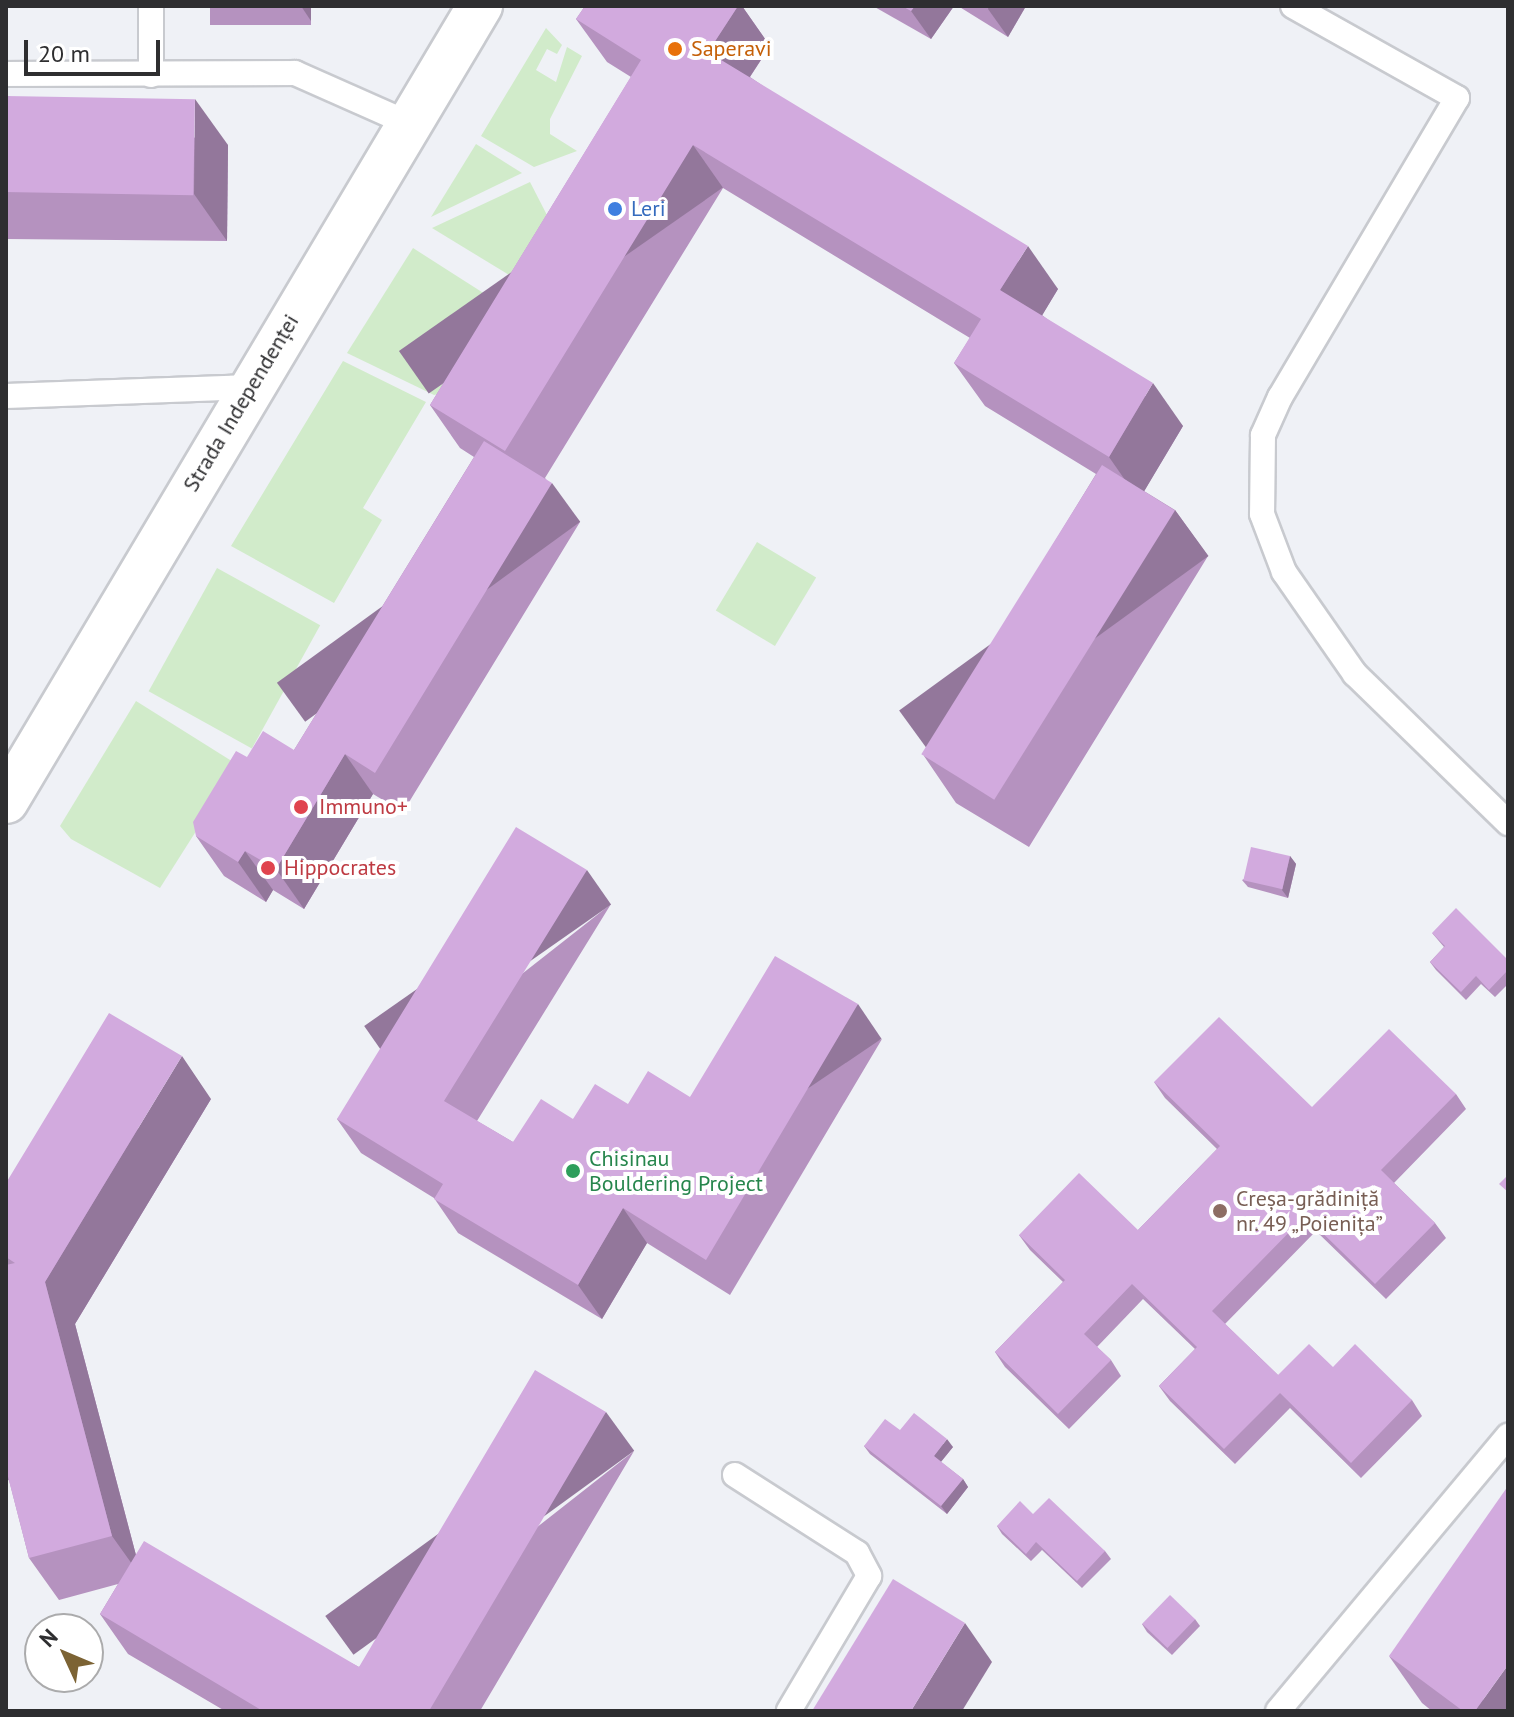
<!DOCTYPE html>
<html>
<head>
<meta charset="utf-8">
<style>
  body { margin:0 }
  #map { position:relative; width:1514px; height:1717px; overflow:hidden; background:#eff1f6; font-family:"PT Sans",sans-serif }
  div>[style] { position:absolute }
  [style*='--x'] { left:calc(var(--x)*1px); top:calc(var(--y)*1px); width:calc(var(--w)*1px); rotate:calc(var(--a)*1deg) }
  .green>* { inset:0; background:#d1ebca; transform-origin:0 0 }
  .roads { filter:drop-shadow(2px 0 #c8cacf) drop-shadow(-2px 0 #c8cacf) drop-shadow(0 2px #c8cacf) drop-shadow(0 -2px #c8cacf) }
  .lane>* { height:24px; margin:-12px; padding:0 12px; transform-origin:12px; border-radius:12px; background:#fff }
  .secondary>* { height:44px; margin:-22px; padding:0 22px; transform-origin:22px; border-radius:22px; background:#fff }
  .wall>* { inset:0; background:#b592bf; transform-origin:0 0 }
  .shaded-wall>* { inset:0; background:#93779b; transform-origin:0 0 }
  .building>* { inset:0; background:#d2aade; transform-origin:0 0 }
  .dots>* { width:22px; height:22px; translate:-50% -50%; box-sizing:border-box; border:4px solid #fff; border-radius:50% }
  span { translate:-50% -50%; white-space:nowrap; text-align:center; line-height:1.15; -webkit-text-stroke:8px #fff; paint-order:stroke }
  .food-label { font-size:22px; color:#c56008 }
  .left { translate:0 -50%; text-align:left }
  .shop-label { font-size:22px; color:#366cbe }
  .street-label { font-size:22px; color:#2e2e30 }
  .health-label { font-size:22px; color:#be3a42 }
  .leisure-label { font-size:22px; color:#27864d }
  .education-label { font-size:22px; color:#785e54 }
  .frame { position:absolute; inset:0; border:8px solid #2e2e30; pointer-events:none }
  .north { position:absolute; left:24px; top:1613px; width:80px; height:80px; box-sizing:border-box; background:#fff; border:2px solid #ababac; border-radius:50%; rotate:314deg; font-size:22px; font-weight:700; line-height:32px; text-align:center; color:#2e2e30 }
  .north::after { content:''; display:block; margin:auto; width:28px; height:36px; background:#7c6334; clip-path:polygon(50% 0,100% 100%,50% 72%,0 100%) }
  .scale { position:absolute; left:24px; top:40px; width:136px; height:36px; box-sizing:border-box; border:4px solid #2e2e30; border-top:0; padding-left:10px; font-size:24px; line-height:28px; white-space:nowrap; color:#2e2e30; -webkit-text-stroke:6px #fff; paint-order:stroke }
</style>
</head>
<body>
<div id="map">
  <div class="green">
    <div style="clip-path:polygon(546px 28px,562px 45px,557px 54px,547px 49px,536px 70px,556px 82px,567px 47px,582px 56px,550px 119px,550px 134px,577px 151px,534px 167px,481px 136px)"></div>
    <div style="clip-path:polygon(476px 144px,522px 173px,431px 217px)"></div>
    <div style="clip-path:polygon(530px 182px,549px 219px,514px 278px,432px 228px)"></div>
    <div style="clip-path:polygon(413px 248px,499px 303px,446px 392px,434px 395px,347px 353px)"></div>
    <div style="clip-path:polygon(343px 361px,426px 402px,363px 508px,382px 520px,334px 603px,231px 546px)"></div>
    <div style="left:757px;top:542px;width:69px;height:80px;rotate:31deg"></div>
    <div style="left:217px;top:568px;width:118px;height:141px;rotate:29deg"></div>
    <div style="clip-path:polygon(136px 701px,238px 765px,160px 888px,71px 839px,60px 826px)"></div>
  </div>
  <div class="roads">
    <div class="lane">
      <div style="--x:151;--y:6;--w:69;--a:90"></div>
      <div style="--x:1293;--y:6;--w:188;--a:29.3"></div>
      <div style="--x:1457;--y:98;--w:347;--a:120.6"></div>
      <div style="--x:1280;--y:397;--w:42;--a:114.1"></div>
      <div style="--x:1263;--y:435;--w:79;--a:90.7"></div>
      <div style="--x:1262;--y:514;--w:62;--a:69.2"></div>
      <div style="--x:1284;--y:572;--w:124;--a:55.2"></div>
      <div style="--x:1355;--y:674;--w:214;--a:44.2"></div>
      <div style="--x:6;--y:74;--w:289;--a:-0.2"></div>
      <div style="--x:295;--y:73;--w:124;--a:23.9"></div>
      <div style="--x:6;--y:396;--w:244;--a:-2.1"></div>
      <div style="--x:735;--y:1475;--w:145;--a:32.6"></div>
      <div style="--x:857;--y:1553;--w:26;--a:62"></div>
      <div style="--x:869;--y:1576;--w:157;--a:120.7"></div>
      <div style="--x:1278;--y:1711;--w:359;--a:-50.1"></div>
    </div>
    <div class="secondary">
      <div style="--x:6;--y:801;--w:926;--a:-59.2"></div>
    </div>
  </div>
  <div class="wall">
    <div style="left:210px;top:6px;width:101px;height:19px"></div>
    <div style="clip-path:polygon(585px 6px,742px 6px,770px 46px,750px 77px,1058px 289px,1042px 315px,1183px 426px,1144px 491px,1175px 510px,1208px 556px,1029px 847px,956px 803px,924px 756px,1096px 474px,985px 406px,954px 363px,970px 338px,723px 188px,545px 478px,580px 522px,403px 812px,373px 794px,304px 909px,273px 890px,266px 902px,224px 876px,196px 836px,247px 757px,294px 750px,474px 457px,460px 448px,430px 405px,631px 77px,607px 62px,576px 19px)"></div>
    <div style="clip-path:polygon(873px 6px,954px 6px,931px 39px)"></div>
    <div style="clip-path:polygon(958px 6px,1026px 6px,1008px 37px)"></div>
    <div style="clip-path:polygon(6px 96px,228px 145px,227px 241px,6px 239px)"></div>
    <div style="clip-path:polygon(1290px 856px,1296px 864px,1288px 898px,1248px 887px,1242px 880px)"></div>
    <div style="clip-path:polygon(611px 904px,477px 1121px,513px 1142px,573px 1119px,628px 1104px,690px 1097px,882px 1039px,730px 1295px,647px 1243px,602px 1319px,458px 1233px,434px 1198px,361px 1153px,337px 1119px)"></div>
    <div style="clip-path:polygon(1432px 933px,1508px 960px,1508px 984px,1495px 997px,1481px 984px,1466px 1000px,1436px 970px,1430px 962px,1444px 947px)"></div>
    <div style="clip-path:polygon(1154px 1082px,1312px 1107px,1456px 1094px,1466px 1109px,1394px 1183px,1435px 1223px,1446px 1238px,1386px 1299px,1316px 1231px,1225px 1324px,1278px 1375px,1333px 1367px,1412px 1400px,1422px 1416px,1361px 1478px,1290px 1408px,1235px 1464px,1170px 1401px,1159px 1386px,1195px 1349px,1143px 1299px,1097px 1347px,1111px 1360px,1121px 1376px,1069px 1429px,1005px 1367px,995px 1352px,1063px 1282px,1030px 1250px,1019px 1235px,1138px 1230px,1217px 1149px,1165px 1098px)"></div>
    <div style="clip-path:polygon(211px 1099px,75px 1324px,136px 1555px,359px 1667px,634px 1451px,480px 1711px,225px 1711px,128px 1654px,100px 1614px,118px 1584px,59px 1600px,29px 1558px,9px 1480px,6px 1481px,6px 1183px)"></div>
    <div style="clip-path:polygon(900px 1430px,953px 1447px,941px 1462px,963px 1479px,968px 1487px,947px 1514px,870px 1454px,864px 1446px)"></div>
    <div style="clip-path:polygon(1033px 1514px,1105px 1551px,1111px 1559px,1082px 1588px,1042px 1550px,1031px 1561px,1002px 1534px,997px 1526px)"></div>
    <div style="clip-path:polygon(1195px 1619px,1200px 1626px,1172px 1655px,1147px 1632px,1142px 1624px)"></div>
    <div style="clip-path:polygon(1389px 1656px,1508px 1711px,1432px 1711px,1422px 1703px)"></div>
  </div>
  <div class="shaded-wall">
    <div style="clip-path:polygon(301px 6px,311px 6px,311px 21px)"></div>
    <div style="clip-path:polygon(738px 6px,742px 6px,770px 46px,738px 95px,708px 52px)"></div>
    <div style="clip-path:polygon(915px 6px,954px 6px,931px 39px,911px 11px)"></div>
    <div style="clip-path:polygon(989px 6px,1026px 6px,1008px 37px,988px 9px)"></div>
    <div style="clip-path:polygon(195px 99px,228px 145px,227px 241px,194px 194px)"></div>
    <div style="left:693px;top:145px;width:52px;height:359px;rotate:55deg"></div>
    <div style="clip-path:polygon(1028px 246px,1058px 289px,1031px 334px,1000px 290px)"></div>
    <div style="clip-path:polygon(1153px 383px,1183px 426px,1139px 500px,1109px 457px)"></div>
    <div style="left:552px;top:483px;width:48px;height:340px;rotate:54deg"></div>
    <div style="left:1175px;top:510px;width:57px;height:341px;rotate:54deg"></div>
    <div style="clip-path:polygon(345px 754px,373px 794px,304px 909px,276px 869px)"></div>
    <div style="clip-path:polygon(245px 851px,273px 890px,266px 902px,238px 862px)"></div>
    <div style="clip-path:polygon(1290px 856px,1296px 864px,1288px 898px,1282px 890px)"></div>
    <div style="left:587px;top:870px;width:42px;height:272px;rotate:55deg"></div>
    <div style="left:858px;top:1004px;width:42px;height:298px;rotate:56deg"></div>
    <div style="clip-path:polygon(182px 1056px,211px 1099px,75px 1324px,142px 1578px,112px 1536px,45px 1282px)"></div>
    <div style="clip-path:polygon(623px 1208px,647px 1243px,602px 1319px,578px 1285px)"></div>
    <div style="left:606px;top:1412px;width:48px;height:347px;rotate:54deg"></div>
    <div style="clip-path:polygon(947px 1439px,953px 1447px,939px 1464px,934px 1456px)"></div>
    <div style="clip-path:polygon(963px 1479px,968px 1487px,947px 1514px,941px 1506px)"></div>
    <div style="clip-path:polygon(965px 1623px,992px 1662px,962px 1711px,911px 1711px)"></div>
    <div style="clip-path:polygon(1508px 1665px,1508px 1711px,1475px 1711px)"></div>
  </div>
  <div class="building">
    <div style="clip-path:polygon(585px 6px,738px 6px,708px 52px,1028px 246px,1000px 290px,1153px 383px,1109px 457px,954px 363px,981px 319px,693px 145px,505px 451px,430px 405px,641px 60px,576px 19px)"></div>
    <div style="clip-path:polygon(902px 6px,915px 6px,911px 11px)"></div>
    <div style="left:6px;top:96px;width:189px;height:96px;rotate:1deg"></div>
    <div style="clip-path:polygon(484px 441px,552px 483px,375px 773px,345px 754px,276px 869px,245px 851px,238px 862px,196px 836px,193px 822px,236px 751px,247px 757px,263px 731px,294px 750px)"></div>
    <div style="left:1102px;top:465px;width:86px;height:341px;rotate:32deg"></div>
    <div style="clip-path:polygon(516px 827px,587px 870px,444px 1101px,513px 1142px,541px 1099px,573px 1119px,595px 1084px,628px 1104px,648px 1071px,690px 1097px,775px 956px,858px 1004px,706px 1260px,623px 1208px,578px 1285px,434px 1199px,443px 1184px,337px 1119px)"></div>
    <div style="left:1251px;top:847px;width:40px;height:34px;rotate:13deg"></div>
    <div style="clip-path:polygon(1456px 908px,1508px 960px,1508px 970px,1489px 990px,1476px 976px,1461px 992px,1430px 962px,1445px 946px,1432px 933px)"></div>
    <div style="clip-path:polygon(109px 1013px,182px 1056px,45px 1282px,112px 1536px,29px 1558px,6px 1469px,6px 1265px,15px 1263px,6px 1257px,6px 1183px)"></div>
    <div style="clip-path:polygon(1219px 1017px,1312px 1107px,1389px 1029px,1456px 1094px,1381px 1170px,1435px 1223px,1375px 1284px,1305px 1216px,1212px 1311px,1278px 1375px,1309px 1344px,1333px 1367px,1355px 1344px,1412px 1400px,1351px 1463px,1280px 1393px,1224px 1449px,1159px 1386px,1197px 1347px,1132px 1284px,1084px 1334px,1111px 1360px,1058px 1414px,995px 1352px,1065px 1280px,1019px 1235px,1079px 1173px,1138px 1230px,1220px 1146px,1154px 1082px)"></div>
    <div style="clip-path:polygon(1508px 1175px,1508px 1192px,1499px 1184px)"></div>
    <div style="clip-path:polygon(535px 1370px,606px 1412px,429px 1711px,263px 1711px,100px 1614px,144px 1541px,359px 1667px)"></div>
    <div style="clip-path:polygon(914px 1413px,947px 1439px,934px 1456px,963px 1479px,941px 1506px,864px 1446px,885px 1419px,900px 1430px)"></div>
    <div style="clip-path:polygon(1508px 1486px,1508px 1665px,1475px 1711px,1463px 1711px,1389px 1656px)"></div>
    <div style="clip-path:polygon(1049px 1498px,1105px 1551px,1077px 1581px,1036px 1542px,1026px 1554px,997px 1526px,1020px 1501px,1033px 1514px)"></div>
    <div style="clip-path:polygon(893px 1579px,965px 1623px,911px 1711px,812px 1711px)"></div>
    <div style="left:1170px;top:1595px;width:35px;height:40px;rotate:44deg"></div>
  </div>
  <div class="dots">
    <div style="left:675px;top:49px;background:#e8710a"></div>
    <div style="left:615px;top:209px;background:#3f7fe0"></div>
    <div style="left:301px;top:807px;background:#e0444e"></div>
    <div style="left:268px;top:868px;background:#e0444e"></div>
    <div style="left:573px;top:1171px;background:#2e9e5b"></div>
    <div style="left:1220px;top:1211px;background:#8d6e63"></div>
  </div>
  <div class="food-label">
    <span class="left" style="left:691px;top:49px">Saperavi</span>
  </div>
  <div class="shop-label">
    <span class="left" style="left:631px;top:209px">Leri</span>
  </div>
  <div class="street-label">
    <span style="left:241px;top:403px;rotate:-59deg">Strada Independenței</span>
  </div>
  <div class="health-label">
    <span class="left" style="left:319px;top:807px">Immuno+</span>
    <span class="left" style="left:284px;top:868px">Hippocrates</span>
  </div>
  <div class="leisure-label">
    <span class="left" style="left:589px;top:1171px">Chisinau<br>Bouldering Project</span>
  </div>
  <div class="education-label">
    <span class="left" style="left:1236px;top:1211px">Creșa-grădiniță<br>nr. 49 „Poienița”</span>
  </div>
  <div class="frame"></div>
  <div class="north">N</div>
  <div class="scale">20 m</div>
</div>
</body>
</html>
